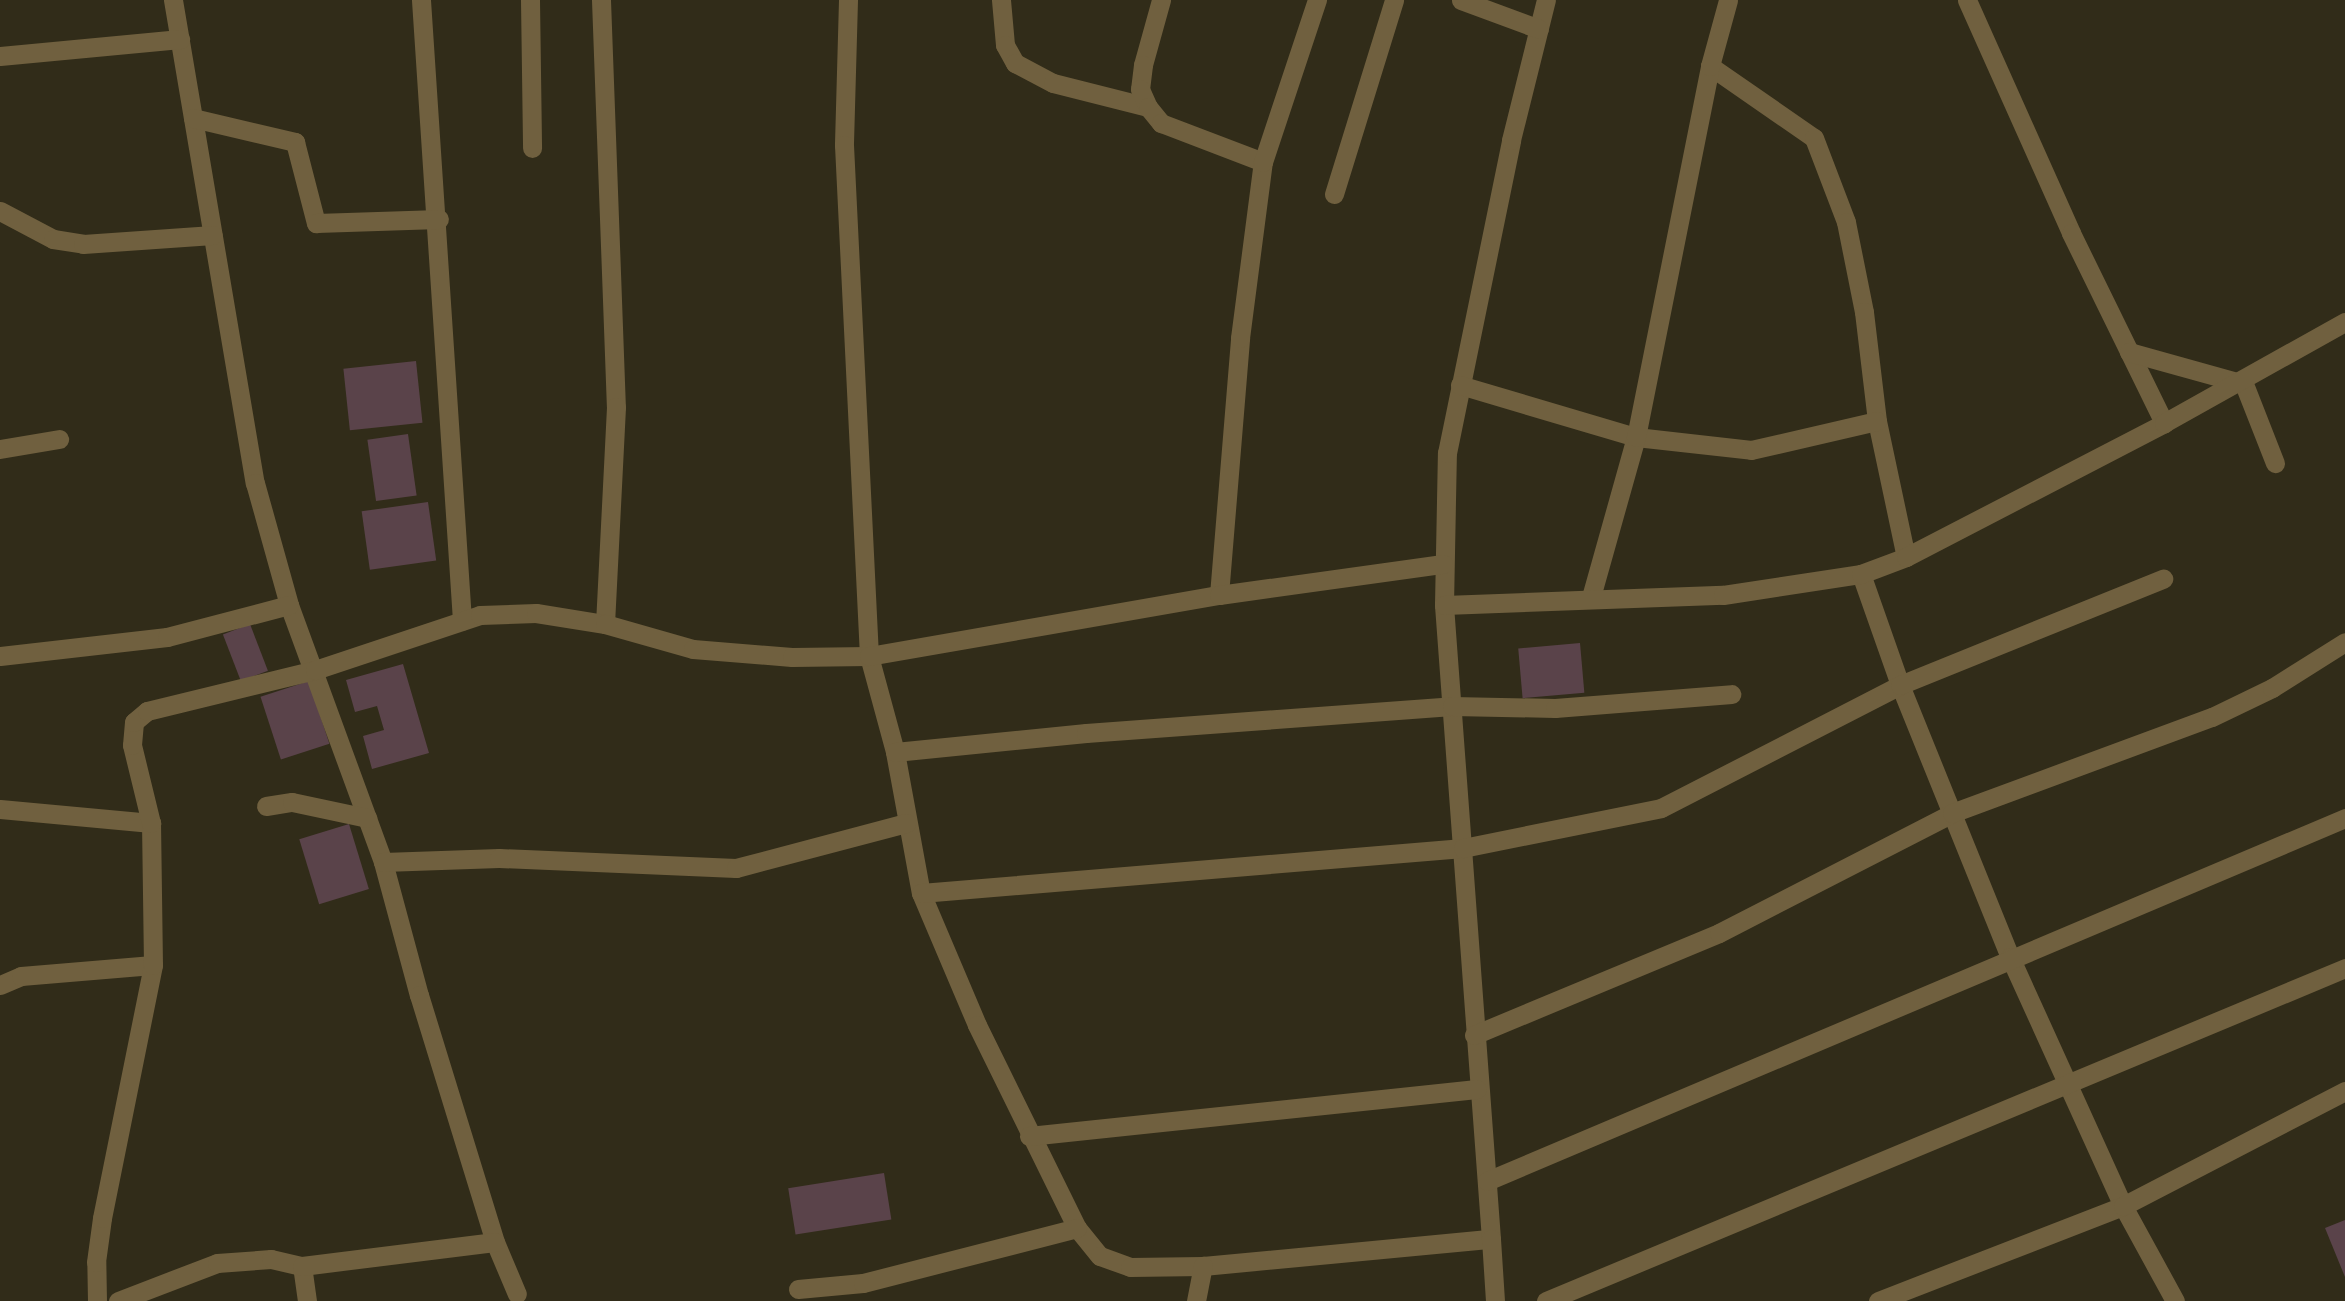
<!DOCTYPE html>
<html>
<head>
<meta charset="utf-8">
<style>
  body { margin:0 }
  #map { position:relative; width:2345px; height:1301px; overflow:hidden; background:#312c19; font-family:Figtree,sans-serif }
  div>[style] { position:absolute }
  [style*='--x'] { left:calc(var(--x)*1px); top:calc(var(--y)*1px); width:calc(var(--w)*1px); rotate:calc(var(--a)*1deg) }
  .building>* { inset:0; background:#5a434a; transform-origin:0 0 }
  .minor>* { height:19px; margin:-9.5px; padding:0 9.5px; transform-origin:9.5px; border-radius:9.5px; background:#70603f }
  span { translate:-50% -50%; white-space:nowrap; text-align:center; line-height:1.15; -webkit-text-stroke:7px #312c19; paint-order:stroke }
</style>
</head>
<body>
<div id="map">
  <div class="building">
    <div style="left:416px;top:361px;width:62px;height:73px;rotate:84deg"></div>
    <div style="left:408px;top:434px;width:62px;height:41px;rotate:82deg"></div>
    <div style="left:428px;top:502px;width:59px;height:67px;rotate:82deg"></div>
    <div style="left:250px;top:624px;width:50px;height:29px;rotate:69deg"></div>
    <div style="left:1580px;top:643px;width:50px;height:62px;rotate:85deg"></div>
    <div style="clip-path:polygon(403px 664px,429px 753px,372px 769px,363px 736px,384px 730px,377px 706px,355px 712px,346px 680px)"></div>
    <div style="left:309px;top:681px;width:66px;height:51px;rotate:72deg"></div>
    <div style="left:349px;top:824px;width:68px;height:52px;rotate:73deg"></div>
    <div style="left:884px;top:1173px;width:47px;height:97px;rotate:81deg"></div>
    <div style="clip-path:polygon(2345px 1220px,2345px 1277px,2325px 1228px)"></div>
  </div>
  <div class="minor">
    <div style="--x:173;--y:0;--w:490;--a:80.4"></div>
    <div style="--x:255;--y:483;--w:127;--a:74.4"></div>
    <div style="--x:289;--y:605;--w:274;--a:69.9"></div>
    <div style="--x:383;--y:862;--w:138;--a:74.9"></div>
    <div style="--x:419;--y:995;--w:258;--a:72.9"></div>
    <div style="--x:495;--y:1242;--w:56;--a:67.1"></div>
    <div style="--x:421;--y:0;--w:622;--a:86.22"></div>
    <div style="--x:530;--y:0;--w:148;--a:89.2"></div>
    <div style="--x:601;--y:0;--w:407;--a:87.9"></div>
    <div style="--x:616;--y:407;--w:217;--a:92.9"></div>
    <div style="--x:848;--y:0;--w:145;--a:91.6"></div>
    <div style="--x:844;--y:145;--w:512;--a:87.2"></div>
    <div style="--x:869;--y:656;--w:99;--a:74.8"></div>
    <div style="--x:895;--y:752;--w:143;--a:79.6"></div>
    <div style="--x:921;--y:893;--w:143;--a:67"></div>
    <div style="--x:977;--y:1025;--w:226;--a:63.8"></div>
    <div style="--x:1077;--y:1228;--w:36;--a:51"></div>
    <div style="--x:1100;--y:1256;--w:32;--a:20"></div>
    <div style="--x:1130;--y:1267;--w:73;--a:-0.8"></div>
    <div style="--x:1203;--y:1266;--w:289;--a:-5.4"></div>
    <div style="--x:1491;--y:1239;--w:636;--a:-94.24"></div>
    <div style="--x:1444;--y:605;--w:152;--a:-88.9"></div>
    <div style="--x:1447;--y:453;--w:319;--a:-78.4"></div>
    <div style="--x:1511;--y:140;--w:144;--a:-76"></div>
    <div style="--x:1001;--y:0;--w:45;--a:84.9"></div>
    <div style="--x:1005;--y:45;--w:21;--a:61"></div>
    <div style="--x:1015;--y:63;--w:43;--a:27.8"></div>
    <div style="--x:1053;--y:83;--w:98;--a:14.2"></div>
    <div style="--x:1161;--y:0;--w:67;--a:105.5"></div>
    <div style="--x:1143;--y:65;--w:24;--a:97"></div>
    <div style="--x:1140;--y:89;--w:20;--a:66"></div>
    <div style="--x:1148;--y:107;--w:21;--a:51"></div>
    <div style="--x:1161;--y:123;--w:109;--a:20.9"></div>
    <div style="--x:1461;--y:0;--w:83;--a:20.4"></div>
    <div style="--x:1967;--y:0;--w:255;--a:65.9"></div>
    <div style="--x:2071;--y:233;--w:212;--a:63.9"></div>
    <div style="--x:0;--y:56;--w:181;--a:-5.4"></div>
    <div style="--x:1710;--y:66;--w:126;--a:34.7"></div>
    <div style="--x:1814;--y:138;--w:90;--a:69.1"></div>
    <div style="--x:1846;--y:222;--w:92;--a:78.7"></div>
    <div style="--x:1864;--y:312;--w:110;--a:83.2"></div>
    <div style="--x:1877;--y:421;--w:139;--a:78"></div>
    <div style="--x:193;--y:118;--w:105;--a:13.2"></div>
    <div style="--x:295;--y:142;--w:84;--a:75.5"></div>
    <div style="--x:316;--y:223;--w:123;--a:-1.9"></div>
    <div style="--x:1334;--y:194;--w:203;--a:-72.8"></div>
    <div style="--x:0;--y:211;--w:60;--a:27.8"></div>
    <div style="--x:53;--y:239;--w:30;--a:9"></div>
    <div style="--x:83;--y:244;--w:130;--a:-4"></div>
    <div style="--x:2129;--y:352;--w:119;--a:15.5"></div>
    <div style="--x:2244;--y:384;--w:85;--a:68.6"></div>
    <div style="--x:1460;--y:385;--w:184;--a:16.5"></div>
    <div style="--x:1636;--y:437;--w:116;--a:6.4"></div>
    <div style="--x:1751;--y:450;--w:129;--a:-13"></div>
    <div style="--x:0;--y:449;--w:60;--a:-9.6"></div>
    <div style="--x:1861;--y:574;--w:118;--a:70.6"></div>
    <div style="--x:1900;--y:685;--w:293;--a:68"></div>
    <div style="--x:2010;--y:957;--w:273;--a:65.6"></div>
    <div style="--x:2123;--y:1206;--w:108;--a:61.3"></div>
    <div style="--x:1219;--y:595;--w:258;--a:-85.3"></div>
    <div style="--x:1240;--y:338;--w:177;--a:-82.6"></div>
    <div style="--x:1263;--y:162;--w:171;--a:-71.6"></div>
    <div style="--x:1591;--y:597;--w:166;--a:-74.3"></div>
    <div style="--x:1636;--y:437;--w:378;--a:-78.7"></div>
    <div style="--x:1710;--y:66;--w:68;--a:-74.7"></div>
    <div style="--x:1444;--y:605;--w:279;--a:-2.1"></div>
    <div style="--x:1723;--y:595;--w:140;--a:-8.7"></div>
    <div style="--x:1861;--y:574;--w:48;--a:-20.7"></div>
    <div style="--x:1906;--y:557;--w:291;--a:-27.4"></div>
    <div style="--x:2164;--y:423;--w:207;--a:-29.2"></div>
    <div style="--x:0;--y:656;--w:168;--a:-6.5"></div>
    <div style="--x:167;--y:637;--w:126;--a:-14.7"></div>
    <div style="--x:895;--y:752;--w:192;--a:-5.7"></div>
    <div style="--x:1086;--y:733;--w:367;--a:-4.2"></div>
    <div style="--x:1452;--y:706;--w:103;--a:1.1"></div>
    <div style="--x:1555;--y:708;--w:177;--a:-4.5"></div>
    <div style="--x:266;--y:806;--w:26;--a:-9"></div>
    <div style="--x:292;--y:802;--w:77;--a:12"></div>
    <div style="--x:0;--y:809;--w:152;--a:5.3"></div>
    <div style="--x:383;--y:862;--w:116;--a:-2"></div>
    <div style="--x:499;--y:858;--w:237;--a:2.4"></div>
    <div style="--x:736;--y:868;--w:176;--a:-14.8"></div>
    <div style="--x:921;--y:893;--w:544;--a:-4.75"></div>
    <div style="--x:1463;--y:848;--w:202;--a:-11.4"></div>
    <div style="--x:1661;--y:808;--w:269;--a:-27.2"></div>
    <div style="--x:1900;--y:685;--w:284;--a:-22"></div>
    <div style="--x:0;--y:985;--w:23;--a:-23"></div>
    <div style="--x:21;--y:976;--w:132;--a:-4.8"></div>
    <div style="--x:1474;--y:1035;--w:265;--a:-22.6"></div>
    <div style="--x:1719;--y:933;--w:262;--a:-27.2"></div>
    <div style="--x:1952;--y:813;--w:277;--a:-20.3"></div>
    <div style="--x:2212;--y:717;--w:67;--a:-25.8"></div>
    <div style="--x:2272;--y:688;--w:86;--a:-32.2"></div>
    <div style="--x:1029;--y:1136;--w:450;--a:-6"></div>
    <div style="--x:1487;--y:1181;--w:932;--a:-22.93"></div>
    <div style="--x:1491;--y:1239;--w:62;--a:86.3"></div>
    <div style="--x:798;--y:1289;--w:65;--a:-5.3"></div>
    <div style="--x:863;--y:1283;--w:221;--a:-14.4"></div>
    <div style="--x:97;--y:1301;--w:39;--a:-91"></div>
    <div style="--x:96;--y:1262;--w:44;--a:-82.2"></div>
    <div style="--x:102;--y:1218;--w:258;--a:-78.6"></div>
    <div style="--x:153;--y:965;--w:142;--a:-90.8"></div>
    <div style="--x:151;--y:823;--w:80;--a:-103.7"></div>
    <div style="--x:132;--y:745;--w:23;--a:-85"></div>
    <div style="--x:134;--y:722;--w:17;--a:-40"></div>
    <div style="--x:147;--y:711;--w:173;--a:-13.7"></div>
    <div style="--x:315;--y:670;--w:174;--a:-18.4"></div>
    <div style="--x:480;--y:615;--w:56;--a:-2"></div>
    <div style="--x:536;--y:613;--w:70;--a:9.1"></div>
    <div style="--x:605;--y:624;--w:91;--a:15.9"></div>
    <div style="--x:693;--y:649;--w:99;--a:4.6"></div>
    <div style="--x:792;--y:657;--w:77;--a:-0.7"></div>
    <div style="--x:869;--y:656;--w:355;--a:-9.9"></div>
    <div style="--x:1219;--y:595;--w:226;--a:-7.9"></div>
    <div style="--x:118;--y:1301;--w:106;--a:-21"></div>
    <div style="--x:217;--y:1263;--w:54;--a:-4.2"></div>
    <div style="--x:271;--y:1259;--w:32;--a:13"></div>
    <div style="--x:307;--y:1301;--w:35;--a:-98"></div>
    <div style="--x:302;--y:1266;--w:194;--a:-7.1"></div>
    <div style="--x:1196;--y:1301;--w:36;--a:-79"></div>
    <div style="--x:1546;--y:1301;--w:866;--a:-22.62"></div>
    <div style="--x:1878;--y:1301;--w:263;--a:-21.2"></div>
    <div style="--x:2123;--y:1206;--w:250;--a:-27.4"></div>
  </div>
</div>
</body>
</html>
